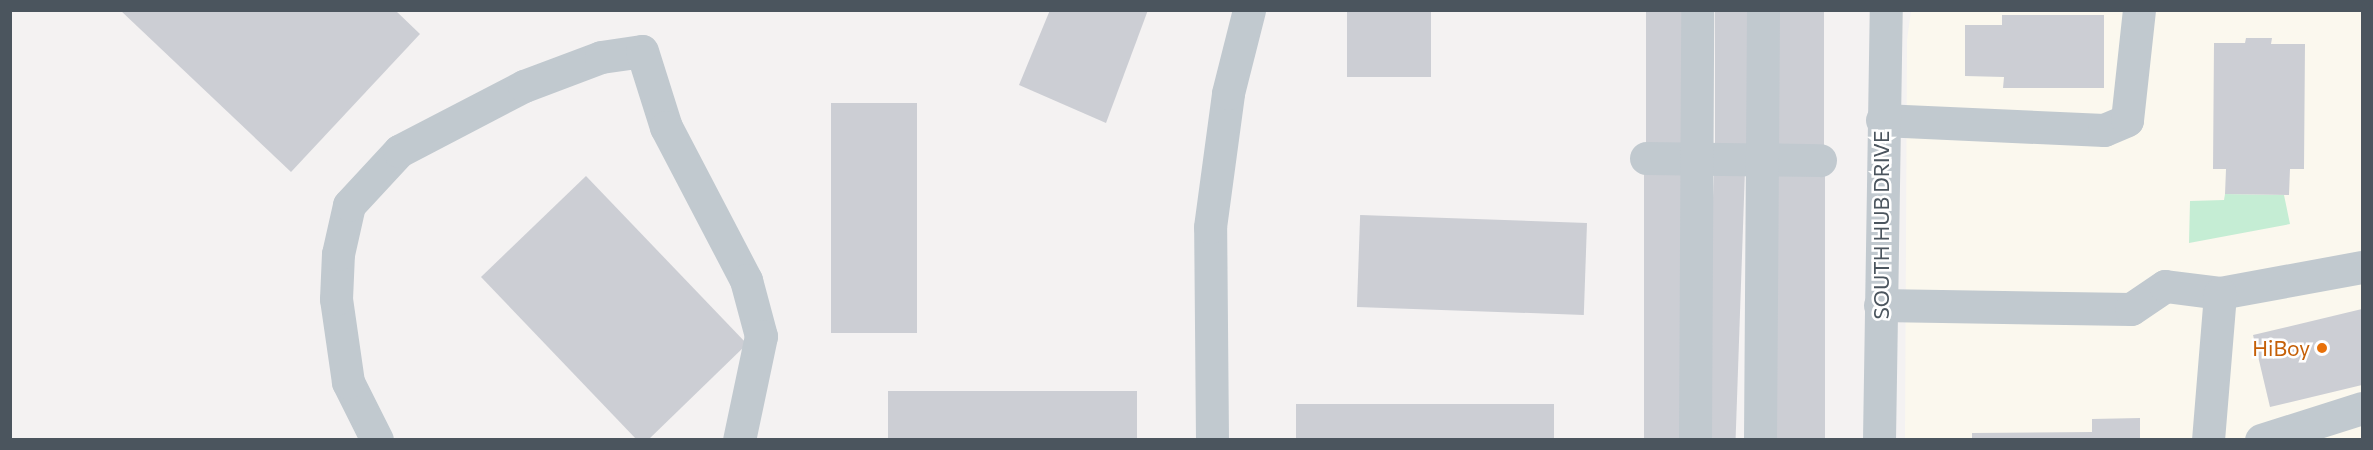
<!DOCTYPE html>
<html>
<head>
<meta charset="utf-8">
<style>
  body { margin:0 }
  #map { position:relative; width:2373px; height:450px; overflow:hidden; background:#f4f2f2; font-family:Commissioner,sans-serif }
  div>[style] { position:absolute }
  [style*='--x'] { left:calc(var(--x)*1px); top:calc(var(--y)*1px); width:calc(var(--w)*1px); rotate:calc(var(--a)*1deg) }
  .commercial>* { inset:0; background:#fbf8ee }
  .green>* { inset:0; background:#c5edd4 }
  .building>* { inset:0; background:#ccced4; transform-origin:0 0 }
  .minor>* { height:33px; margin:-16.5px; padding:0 16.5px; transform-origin:16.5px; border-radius:16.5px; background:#c1c9cf }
  .dots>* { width:16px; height:16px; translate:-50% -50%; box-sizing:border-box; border:3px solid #fff; border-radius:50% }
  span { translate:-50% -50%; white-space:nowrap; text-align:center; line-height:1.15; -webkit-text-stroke:5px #fff; paint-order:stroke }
  .street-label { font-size:21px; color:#4b555e }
  .food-label { font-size:21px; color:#c56008 }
  .right { translate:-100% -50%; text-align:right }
  .frame { position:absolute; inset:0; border:12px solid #4b555e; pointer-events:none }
</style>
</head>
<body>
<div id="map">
  <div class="commercial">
    <div style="clip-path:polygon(1911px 11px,2362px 11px,2362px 439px,1905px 440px,1907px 40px)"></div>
  </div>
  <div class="green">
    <div style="clip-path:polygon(2225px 194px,2284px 195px,2290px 224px,2189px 243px,2190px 201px,2224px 200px)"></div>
  </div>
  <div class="building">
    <div style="clip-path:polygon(120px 10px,395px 10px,420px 34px,291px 172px)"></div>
    <div style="clip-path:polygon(1050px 10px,1148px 10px,1106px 123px,1019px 85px)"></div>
    <div style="left:1347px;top:10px;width:84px;height:67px"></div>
    <div style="left:1646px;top:10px;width:36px;height:138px"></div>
    <div style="left:1715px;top:10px;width:32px;height:139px"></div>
    <div style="left:1778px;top:10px;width:46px;height:138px"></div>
    <div style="clip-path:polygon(2002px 15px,2104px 15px,2104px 88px,2003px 88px,2004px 77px,1965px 76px,1965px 25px,2002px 25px)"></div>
    <div style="clip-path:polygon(2246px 38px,2272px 38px,2271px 44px,2305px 44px,2304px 169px,2290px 169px,2289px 195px,2225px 194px,2226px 169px,2213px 169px,2214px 43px,2245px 43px)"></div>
    <div style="left:917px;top:103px;width:230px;height:86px;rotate:90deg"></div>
    <div style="left:1714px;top:169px;width:31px;height:271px;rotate:2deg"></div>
    <div style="left:1776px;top:170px;width:49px;height:270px"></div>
    <div style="left:1644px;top:171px;width:39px;height:269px"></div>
    <div style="clip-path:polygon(586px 176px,747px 344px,648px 440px,637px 440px,481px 277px)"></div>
    <div style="left:1587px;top:223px;width:92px;height:227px;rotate:92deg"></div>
    <div style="clip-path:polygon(2362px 309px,2362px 385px,2270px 407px,2253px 335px)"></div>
    <div style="left:888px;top:391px;width:249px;height:49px"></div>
    <div style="left:1296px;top:404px;width:258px;height:36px"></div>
    <div style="clip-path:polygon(2140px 418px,2140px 440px,1972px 440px,1972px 433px,2092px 432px,2092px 419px)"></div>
  </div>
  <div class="minor">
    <div style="--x:1882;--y:120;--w:222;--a:2.6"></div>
    <div style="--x:2104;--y:130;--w:25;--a:-23"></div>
    <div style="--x:2127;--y:120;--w:111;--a:-83.8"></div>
    <div style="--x:1646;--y:158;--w:174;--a:0.7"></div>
    <div style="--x:1880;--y:305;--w:251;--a:0.9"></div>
    <div style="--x:2131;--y:309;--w:41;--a:-34.1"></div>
    <div style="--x:2165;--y:286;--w:55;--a:7.3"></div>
    <div style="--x:2220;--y:293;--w:144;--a:-10.4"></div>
    <div style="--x:377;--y:440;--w:65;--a:-116.6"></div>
    <div style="--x:348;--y:382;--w:84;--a:-98.2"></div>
    <div style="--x:336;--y:299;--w:45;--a:-87.5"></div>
    <div style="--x:338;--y:254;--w:50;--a:-77.3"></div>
    <div style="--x:349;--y:205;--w:74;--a:-47.2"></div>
    <div style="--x:399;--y:151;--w:141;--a:-27.5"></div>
    <div style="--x:524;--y:86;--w:82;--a:-20.6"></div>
    <div style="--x:601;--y:57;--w:41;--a:-8.3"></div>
    <div style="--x:642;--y:51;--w:80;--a:72.5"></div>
    <div style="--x:666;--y:127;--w:173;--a:62.4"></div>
    <div style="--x:746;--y:280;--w:58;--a:75"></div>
    <div style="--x:761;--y:336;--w:106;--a:101.9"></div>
    <div style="--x:1212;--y:440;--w:213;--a:-90.5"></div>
    <div style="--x:1210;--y:227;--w:135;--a:-82.3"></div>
    <div style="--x:1228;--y:93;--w:86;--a:-75.8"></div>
    <div style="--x:1695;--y:440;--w:430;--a:-89.7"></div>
    <div style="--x:1760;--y:440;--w:430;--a:-89.6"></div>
    <div style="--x:1879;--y:440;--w:430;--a:-89.1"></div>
    <div style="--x:2208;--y:440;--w:147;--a:-85.3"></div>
    <div style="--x:2261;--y:440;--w:106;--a:-17.6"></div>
  </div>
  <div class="dots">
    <div style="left:2322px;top:348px;background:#e8710a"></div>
  </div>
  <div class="street-label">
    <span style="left:1881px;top:225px;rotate:-90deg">SOUTH HUB DRIVE</span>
  </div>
  <div class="food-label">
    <span class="right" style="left:2310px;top:348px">HiBoy</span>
  </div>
  <div class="frame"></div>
</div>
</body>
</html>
